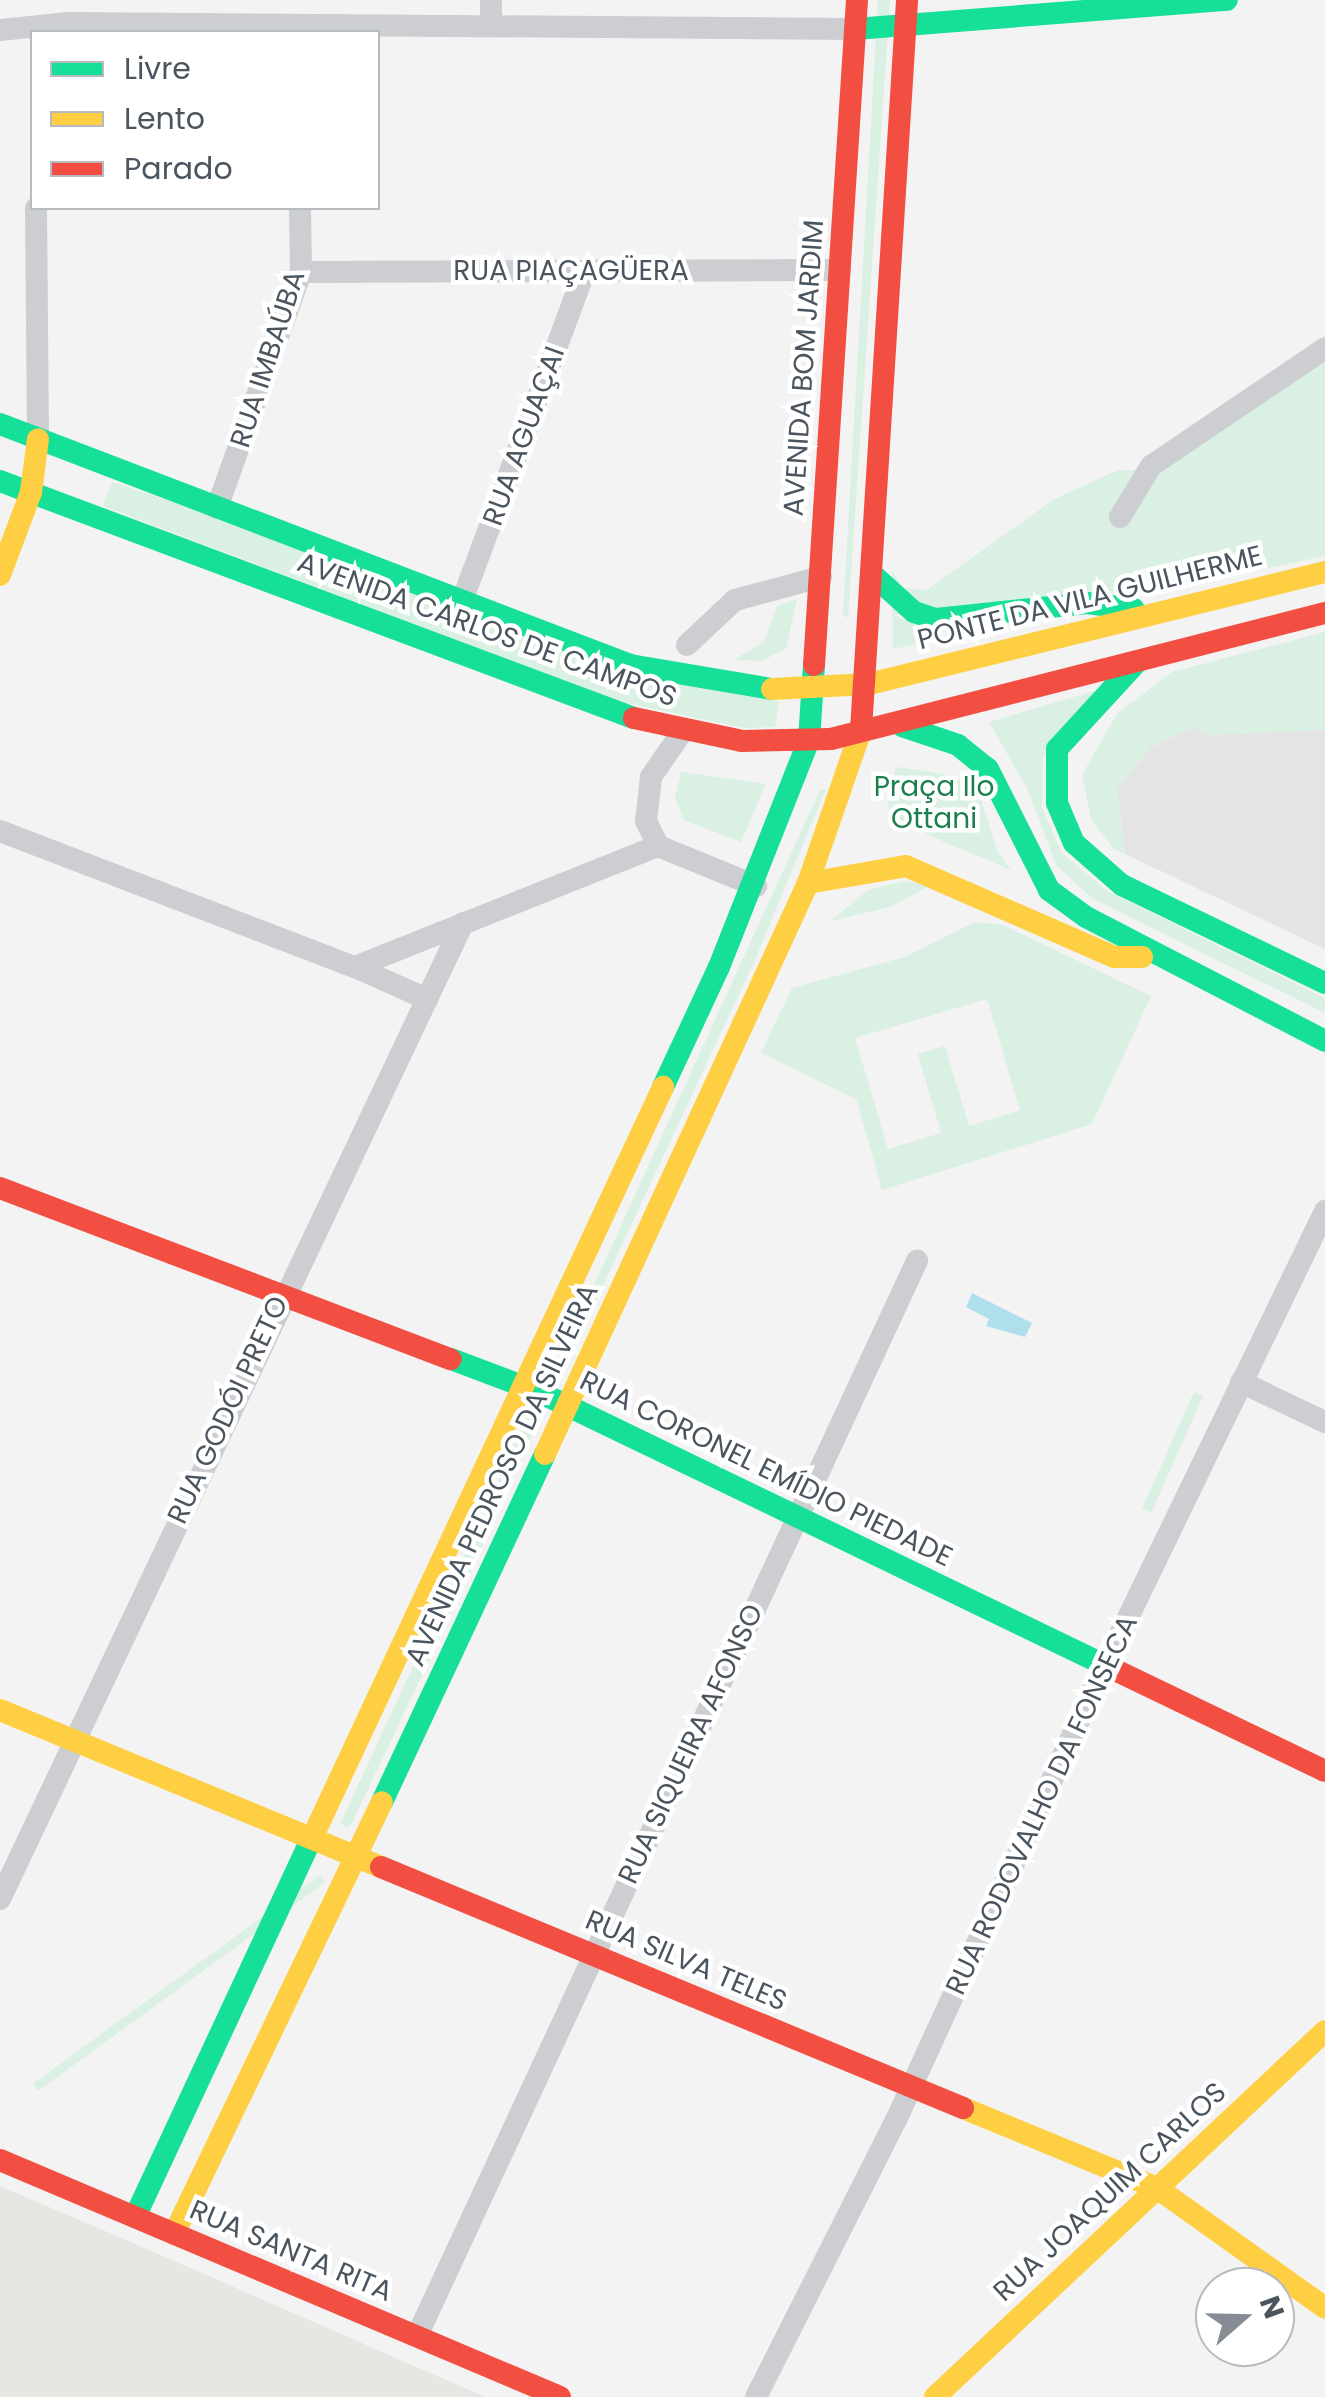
<!DOCTYPE html>
<html>
<head>
<meta charset="utf-8">
<style>
  body { margin:0 }
  #map { position:relative; width:1325px; height:2397px; overflow:hidden; background:#f3f3f3; font-family:Poppins,sans-serif }
  div>[style] { position:absolute }
  [style*='--x'] { left:calc(var(--x)*1px); top:calc(var(--y)*1px); width:calc(var(--w)*1px); rotate:calc(var(--a)*1deg) }
  .commercial>* { inset:0; background:#e7e6e2 }
  .education>* { inset:0; background:#e5e4e5 }
  .green>* { inset:0; background:#d9f0e2; transform-origin:0 0 }
  .water>* { inset:0; background:#b0dfec }
  .street>* { height:22px; margin:-11px; padding:0 11px; transform-origin:11px; border-radius:11px; background:#ccced1 }
  .fast>* { height:22px; margin:-11px; padding:0 11px; transform-origin:11px; border-radius:11px; background:#16e098 }
  .slow>* { height:22px; margin:-11px; padding:0 11px; transform-origin:11px; border-radius:11px; background:#ffcf43 }
  .jam>* { height:22px; margin:-11px; padding:0 11px; transform-origin:11px; border-radius:11px; background:#f24e42 }
  span { translate:-50% -50%; white-space:nowrap; text-align:center; line-height:1.15; -webkit-text-stroke:9px #fff; paint-order:stroke }
  .street-label { font-size:28px; color:#4a555f }
  .park-label { font-size:28px; color:#1c7f4f }
  .legend { position:absolute; left:30px; top:30px; width:350px; height:180px; box-sizing:border-box; background:#fff; border:2px solid #b7bbbf; margin:0; padding:12px 18px; list-style:none; font-size:30px; color:#4a555f }
  .legend li { display:flex; align-items:center; gap:20px; height:50px }
  .legend b { width:50px; border:2px solid #b7bbbf }
  .north { position:absolute; left:1195px; top:2267px; width:100px; height:100px; box-sizing:border-box; background:#fff; border:2px solid #b7bbbf; border-radius:50%; rotate:70deg; font-size:28px; font-weight:700; line-height:40px; text-align:center; color:#4a555f }
  .north::after { content:''; display:block; margin:auto; width:35px; height:45px; background:#858c93; clip-path:polygon(50% 0,100% 100%,50% 72%,0 100%) }
</style>
</head>
<body>
<div id="map">
  <div class="commercial">
    <div style="clip-path:polygon(0 2186px,138px 2245px,485px 2397px,0 2397px)"></div>
  </div>
  <div class="education">
    <div style="clip-path:polygon(1194px 727px,1208px 735px,1325px 730px,1325px 949px,1125px 854px,1117px 789px,1150px 748px)"></div>
  </div>
  <div class="green">
    <div style="clip-path:polygon(878px 0,890px 0,848px 618px,843px 615px)"></div>
    <div style="clip-path:polygon(1325px 354px,1325px 556px,1207px 581px,894px 615px,945px 638px,893px 649px,892px 570px,903px 588px,927px 590px,1053px 500px,1118px 470px,1148px 470px)"></div>
    <div style="clip-path:polygon(112px 482px,779px 702px,775px 727px,744px 728px,617px 701px,103px 506px)"></div>
    <div style="clip-path:polygon(797px 599px,786px 648px,762px 661px,733px 660px,764px 642px,777px 606px)"></div>
    <div style="clip-path:polygon(1325px 632px,1325px 730px,1208px 735px,1194px 727px,1150px 748px,1117px 789px,1125px 854px,1114px 850px,1091px 819px,1082px 775px,1117px 714px,1172px 672px)"></div>
    <div style="clip-path:polygon(1098px 690px,1043px 756px,1042px 808px,1062px 853px,1107px 891px,1325px 998px,1325px 1013px,1093px 899px,1056px 865px,1028px 790px,989px 722px)"></div>
    <div style="clip-path:polygon(896px 767px,952px 775px,979px 792px,997px 851px,1011px 870px,892px 820px,887px 799px)"></div>
    <div style="clip-path:polygon(681px 772px,766px 784px,741px 842px,684px 820px,675px 798px)"></div>
    <div style="clip-path:polygon(826px 789px,754px 962px,568px 1360px,556px 1368px,820px 790px)"></div>
    <div style="clip-path:polygon(904px 881px,929px 886px,890px 907px,831px 921px,868px 890px)"></div>
    <div style="clip-path:polygon(evenodd,975px 922px,1003px 925px,1151px 996px,1092px 1124px,882px 1190px,856px 1099px,761px 1053px,792px 988px,905px 957px,975px 922px,987px 999px,1020px 1110px,969px 1126px,945px 1046px,918px 1054px,941px 1133px,888px 1149px,855px 1038px,987px 999px)"></div>
    <div style="left:1194px;top:1392px;width:10px;height:128px;rotate:24deg"></div>
    <div style="clip-path:polygon(528px 1418px,537px 1422px,465px 1585px,350px 1827px,344px 1827px,341px 1822px)"></div>
    <div style="left:320px;top:1875px;width:9px;height:355px;rotate:54deg"></div>
  </div>
  <div class="water">
    <div style="clip-path:polygon(972px 1293px,1032px 1323px,1025px 1337px,986px 1326px,989px 1319px,966px 1307px)"></div>
  </div>
  <div class="street">
    <div style="--x:491;--y:26;--w:26;--a:-90"></div>
    <div style="--x:0;--y:30;--w:69;--a:-5.8"></div>
    <div style="--x:69;--y:23;--w:786;--a:0.44"></div>
    <div style="--x:36;--y:208;--w:231;--a:89.5"></div>
    <div style="--x:301;--y:272;--w:539;--a:-0.21"></div>
    <div style="--x:217;--y:508;--w:251;--a:-70.4"></div>
    <div style="--x:301;--y:272;--w:64;--a:-90.9"></div>
    <div style="--x:1120;--y:517;--w:60;--a:-58.7"></div>
    <div style="--x:1151;--y:466;--w:210;--a:-34.1"></div>
    <div style="--x:462;--y:601;--w:352;--a:-69.6"></div>
    <div style="--x:687;--y:645;--w:66;--a:-43.2"></div>
    <div style="--x:735;--y:600;--w:89;--a:-15"></div>
    <div style="--x:682;--y:732;--w:55;--a:124.6"></div>
    <div style="--x:651;--y:777;--w:44;--a:96.5"></div>
    <div style="--x:646;--y:821;--w:28;--a:64"></div>
    <div style="--x:658;--y:846;--w:106;--a:22.2"></div>
    <div style="--x:0;--y:831;--w:380;--a:21"></div>
    <div style="--x:355;--y:967;--w:326;--a:-21.8"></div>
    <div style="--x:355;--y:967;--w:79;--a:24"></div>
    <div style="--x:1241;--y:1382;--w:93;--a:25.5"></div>
    <div style="--x:0;--y:1899;--w:1080;--a:-64.62"></div>
    <div style="--x:417;--y:2336;--w:1186;--a:-65.06"></div>
    <div style="--x:756;--y:2397;--w:315;--a:-63.2"></div>
    <div style="--x:898;--y:2116;--w:464;--a:-65.4"></div>
    <div style="--x:1091;--y:1694;--w:537;--a:-64.15"></div>
  </div>
  <div class="fast">
    <div style="--x:855;--y:29;--w:373;--a:-4.5"></div>
    <div style="--x:0;--y:424;--w:675;--a:20.93"></div>
    <div style="--x:630;--y:665;--w:144;--a:9.6"></div>
    <div style="--x:0;--y:481;--w:677;--a:20.5"></div>
    <div style="--x:873;--y:575;--w:55;--a:42.1"></div>
    <div style="--x:914;--y:612;--w:23;--a:18"></div>
    <div style="--x:936;--y:619;--w:152;--a:-6"></div>
    <div style="--x:1087;--y:603;--w:47;--a:7.3"></div>
    <div style="--x:1137;--y:662;--w:118;--a:132.6"></div>
    <div style="--x:1057;--y:749;--w:54;--a:90"></div>
    <div style="--x:1057;--y:803;--w:43;--a:67"></div>
    <div style="--x:1074;--y:843;--w:64;--a:41.2"></div>
    <div style="--x:1122;--y:885;--w:225;--a:25.8"></div>
    <div style="--x:902;--y:726;--w:59;--a:18.7"></div>
    <div style="--x:958;--y:745;--w:38;--a:39"></div>
    <div style="--x:988;--y:769;--w:136;--a:63.2"></div>
    <div style="--x:1049;--y:890;--w:46;--a:36.1"></div>
    <div style="--x:1086;--y:917;--w:269;--a:27.4"></div>
    <div style="--x:663;--y:1087;--w:132;--a:-65"></div>
    <div style="--x:719;--y:967;--w:244;--a:-68.4"></div>
    <div style="--x:809;--y:740;--w:75;--a:-86.2"></div>
    <div style="--x:451;--y:1359;--w:96;--a:20.7"></div>
    <div style="--x:541;--y:1393;--w:633;--a:25.76"></div>
    <div style="--x:382;--y:1802;--w:384;--a:-64.9"></div>
    <div style="--x:135;--y:2217;--w:421;--a:-65"></div>
  </div>
  <div class="slow">
    <div style="--x:0;--y:575;--w:89;--a:-69.5"></div>
    <div style="--x:31;--y:492;--w:53;--a:-82.5"></div>
    <div style="--x:772;--y:689;--w:97;--a:-3"></div>
    <div style="--x:869;--y:684;--w:470;--a:-13.8"></div>
    <div style="--x:808;--y:883;--w:99;--a:-9.8"></div>
    <div style="--x:906;--y:866;--w:227;--a:23.6"></div>
    <div style="--x:1114;--y:957;--w:28;--a:0"></div>
    <div style="--x:545;--y:1454;--w:629;--a:-65.27"></div>
    <div style="--x:808;--y:883;--w:162;--a:-70.9"></div>
    <div style="--x:0;--y:1710;--w:412;--a:22.4"></div>
    <div style="--x:313;--y:1836;--w:827;--a:-64.95"></div>
    <div style="--x:963;--y:2108;--w:210;--a:22.4"></div>
    <div style="--x:1157;--y:2188;--w:206;--a:35.5"></div>
    <div style="--x:174;--y:2234;--w:479;--a:-64.3"></div>
    <div style="--x:935;--y:2397;--w:535;--a:-43.18"></div>
  </div>
  <div class="jam">
    <div style="--x:814;--y:665;--w:666;--a:-86.3"></div>
    <div style="--x:634;--y:718;--w:110;--a:12"></div>
    <div style="--x:742;--y:741;--w:89;--a:-1.3"></div>
    <div style="--x:831;--y:739;--w:510;--a:-14.31"></div>
    <div style="--x:861;--y:730;--w:731;--a:-86.39"></div>
    <div style="--x:0;--y:1188;--w:482;--a:20.8"></div>
    <div style="--x:1111;--y:1668;--w:237;--a:25.7"></div>
    <div style="--x:381;--y:1867;--w:630;--a:22.49"></div>
    <div style="--x:0;--y:2160;--w:608;--a:22.94"></div>
  </div>
  <div class="street-label">
    <span style="left:571px;top:271px">RUA PIAÇAGÜERA</span>
    <span style="left:268px;top:359px;rotate:-72deg">RUA IMBAÚBA</span>
    <span style="left:804px;top:368px;rotate:-86deg">AVENIDA BOM JARDIM</span>
    <span style="left:524px;top:436px;rotate:-70deg">RUA AGUAÇAI</span>
    <span style="left:1090px;top:598px;rotate:-14deg">PONTE DA VILA GUILHERME</span>
    <span style="left:487px;top:630px;rotate:20deg">AVENIDA CARLOS DE CAMPOS</span>
    <span style="left:228px;top:1410px;rotate:-65deg">RUA GODÓI PRETO</span>
    <span style="left:766px;top:1469px;rotate:26deg">RUA CORONEL EMÍDIO PIEDADE</span>
    <span style="left:502px;top:1475px;rotate:-65deg">AVENIDA PEDROSO DA SILVEIRA</span>
    <span style="left:691px;top:1744px;rotate:-65deg">RUA SIQUEIRA AFONSO</span>
    <span style="left:1042px;top:1805px;rotate:-65deg">RUA RODOVALHO DA FONSECA</span>
    <span style="left:686px;top:1961px;rotate:23deg">RUA SILVA TELES</span>
    <span style="left:1110px;top:2192px;rotate:-43deg">RUA JOAQUIM CARLOS</span>
    <span style="left:291px;top:2251px;rotate:23deg">RUA SANTA RITA</span>
  </div>
  <div class="park-label">
    <span style="left:934px;top:803px">Praça Ilo<br>Ottani</span>
  </div>
  <ul class="legend">
  <li><b style="height:12px;background:#16e098"></b>Livre</li>
  <li><b style="height:12px;background:#ffcf43"></b>Lento</li>
  <li><b style="height:12px;background:#f24e42"></b>Parado</li>
  </ul>
  <div class="north">N</div>
</div>
</body>
</html>
